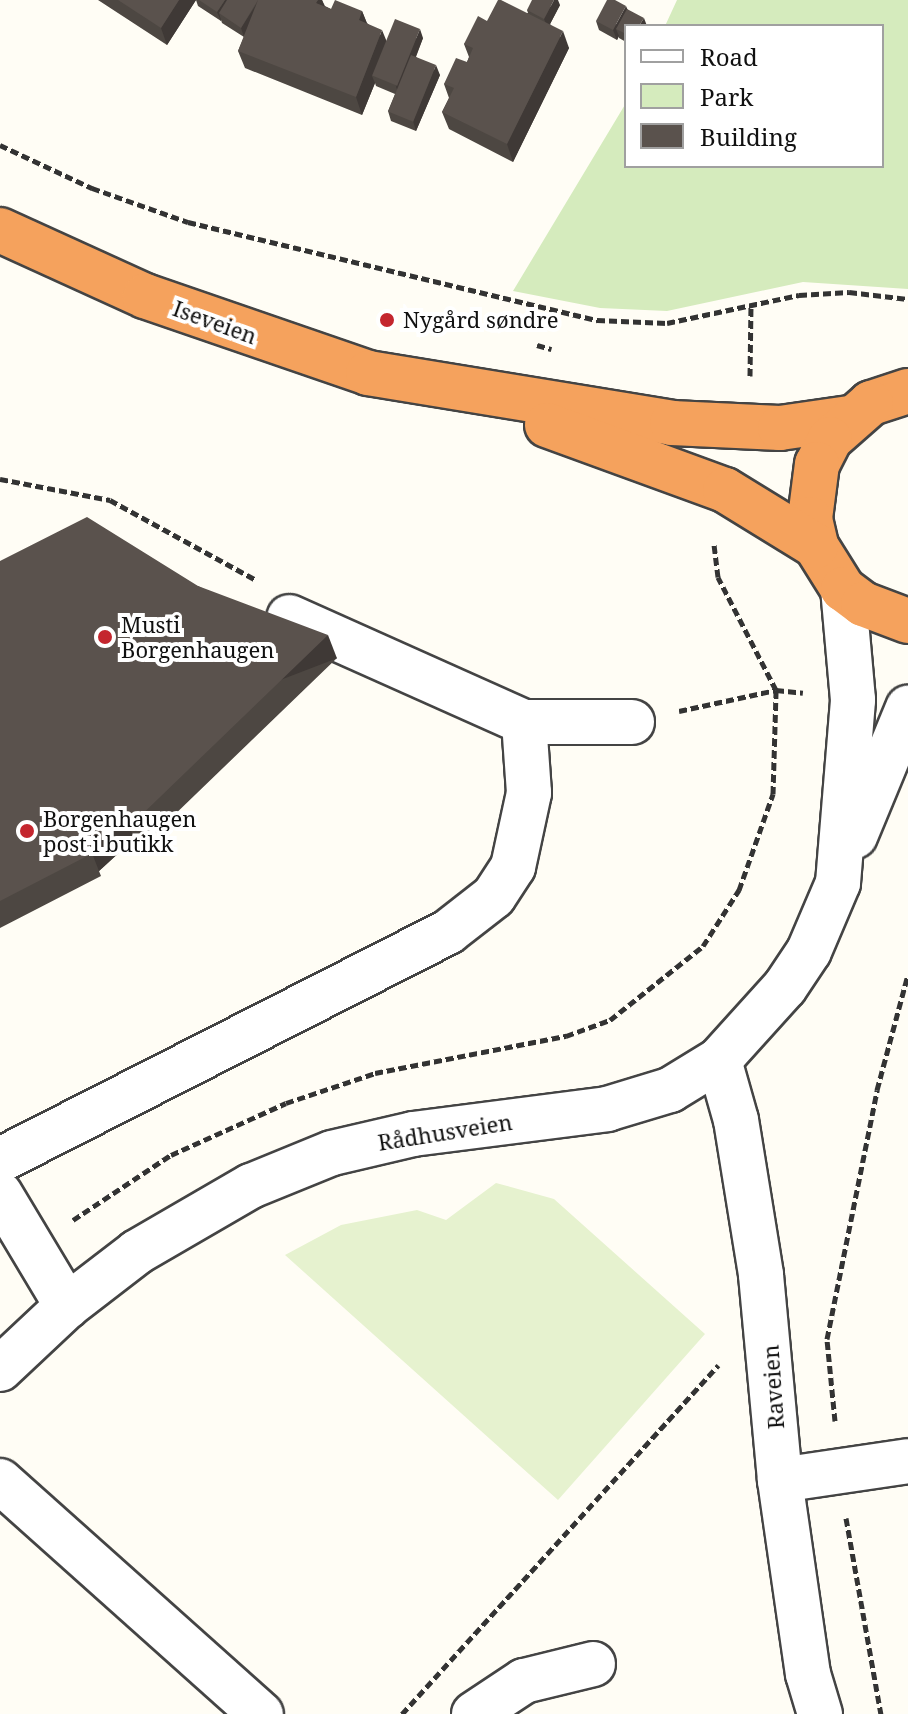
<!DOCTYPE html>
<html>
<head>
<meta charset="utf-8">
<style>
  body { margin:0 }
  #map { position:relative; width:908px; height:1714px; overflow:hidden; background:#fffdf5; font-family:"Noto Serif",serif }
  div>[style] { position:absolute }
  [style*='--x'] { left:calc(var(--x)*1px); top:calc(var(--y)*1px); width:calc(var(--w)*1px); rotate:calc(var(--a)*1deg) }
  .green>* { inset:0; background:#d5ebbd }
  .pitch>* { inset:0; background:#e6f2cf }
  .path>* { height:5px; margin-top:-2.5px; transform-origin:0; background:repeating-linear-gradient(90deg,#333 0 8px,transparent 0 12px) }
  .roads { filter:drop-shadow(2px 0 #444) drop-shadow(-2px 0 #444) drop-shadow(0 2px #444) drop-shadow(0 -2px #444) }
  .minor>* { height:44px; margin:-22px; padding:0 22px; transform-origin:22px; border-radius:22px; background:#fff }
  .highway>* { height:44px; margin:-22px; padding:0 22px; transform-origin:22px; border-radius:22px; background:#f5a25d }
  .wall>* { inset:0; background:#4d4742 }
  .shaded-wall>* { inset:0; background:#3f3936; transform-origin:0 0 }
  .building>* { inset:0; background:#5a524d; transform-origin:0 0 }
  .dots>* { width:22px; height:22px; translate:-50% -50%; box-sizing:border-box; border:4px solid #fff; border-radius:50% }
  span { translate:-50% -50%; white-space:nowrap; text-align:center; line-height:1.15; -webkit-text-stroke:8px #fff; paint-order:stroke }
  .poi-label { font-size:22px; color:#111 }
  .left { translate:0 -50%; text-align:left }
  .street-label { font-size:22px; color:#111 }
  .legend { position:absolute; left:624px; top:24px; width:260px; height:144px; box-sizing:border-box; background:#fff; border:2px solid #a0a0a0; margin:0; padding:10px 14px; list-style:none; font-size:24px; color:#111 }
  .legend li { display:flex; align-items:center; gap:16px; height:40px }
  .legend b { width:40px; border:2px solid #a0a0a0 }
</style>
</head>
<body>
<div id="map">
  <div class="green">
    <div style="clip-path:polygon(677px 0,908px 0,908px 289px,803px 282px,667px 311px,600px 308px,513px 291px,626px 103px,626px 166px,882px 166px,882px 26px,665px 26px)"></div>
  </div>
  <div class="pitch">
    <div style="clip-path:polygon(496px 1183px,554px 1199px,705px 1334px,558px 1500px,285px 1255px,341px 1225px,417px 1210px,446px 1220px)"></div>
  </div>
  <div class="path">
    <div style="--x:0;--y:145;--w:102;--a:25.1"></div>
    <div style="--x:92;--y:188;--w:102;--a:19.5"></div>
    <div style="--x:188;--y:222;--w:421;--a:13.5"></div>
    <div style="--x:597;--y:320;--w:70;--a:2.5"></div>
    <div style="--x:667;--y:323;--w:135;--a:-12"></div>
    <div style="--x:799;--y:295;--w:50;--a:-3.4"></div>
    <div style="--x:849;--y:292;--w:59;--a:6.8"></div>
    <div style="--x:537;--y:345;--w:15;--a:16"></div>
    <div style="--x:750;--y:376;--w:69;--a:-89.2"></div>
    <div style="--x:0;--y:479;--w:112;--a:10.8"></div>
    <div style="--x:110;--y:500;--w:166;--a:28.7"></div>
    <div style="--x:679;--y:711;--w:99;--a:-12.2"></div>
    <div style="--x:776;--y:690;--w:27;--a:6"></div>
    <div style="--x:73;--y:1220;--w:118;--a:-33.6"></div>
    <div style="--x:171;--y:1155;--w:126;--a:-24.3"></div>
    <div style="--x:286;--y:1103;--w:94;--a:-18.6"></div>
    <div style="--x:375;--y:1073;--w:195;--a:-11"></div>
    <div style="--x:566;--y:1036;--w:47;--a:-20"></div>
    <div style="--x:610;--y:1020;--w:119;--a:-38.5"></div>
    <div style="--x:703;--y:946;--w:67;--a:-57.3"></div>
    <div style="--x:739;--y:890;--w:102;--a:-70.5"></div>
    <div style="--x:773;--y:794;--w:104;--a:-88.3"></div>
    <div style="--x:776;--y:690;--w:127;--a:-117.2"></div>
    <div style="--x:718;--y:577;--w:35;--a:-97"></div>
    <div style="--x:835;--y:1421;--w:82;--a:-95.6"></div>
    <div style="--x:827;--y:1339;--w:254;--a:-78.6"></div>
    <div style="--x:877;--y:1090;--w:120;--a:-75"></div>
    <div style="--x:846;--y:1518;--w:199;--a:79.9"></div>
    <div style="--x:402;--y:1714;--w:471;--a:-47.8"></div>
  </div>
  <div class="roads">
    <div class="minor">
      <div style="--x:524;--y:722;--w:108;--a:0"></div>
      <div style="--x:855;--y:836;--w:139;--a:-67.5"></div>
      <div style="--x:719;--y:1060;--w:62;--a:74.2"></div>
      <div style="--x:736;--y:1120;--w:157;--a:80.8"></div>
      <div style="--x:761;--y:1275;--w:206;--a:84.7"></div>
      <div style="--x:780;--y:1480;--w:196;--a:81.8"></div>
      <div style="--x:808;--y:1674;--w:42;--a:73.3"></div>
      <div style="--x:0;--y:1160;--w:503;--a:-26.97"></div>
      <div style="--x:448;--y:932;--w:58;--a:-38"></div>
      <div style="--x:494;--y:896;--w:35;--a:-57"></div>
      <div style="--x:513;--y:867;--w:76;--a:-77.8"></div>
      <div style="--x:529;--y:793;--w:71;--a:-94"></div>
      <div style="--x:524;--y:722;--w:257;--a:-155.9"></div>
      <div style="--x:0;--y:1194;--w:131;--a:59.1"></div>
      <div style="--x:0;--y:1369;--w:92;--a:-43.2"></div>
      <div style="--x:67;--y:1306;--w:88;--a:-37.6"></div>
      <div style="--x:137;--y:1252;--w:132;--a:-30.1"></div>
      <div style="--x:251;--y:1186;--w:87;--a:-22.2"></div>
      <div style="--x:332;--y:1153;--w:83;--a:-13.2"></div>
      <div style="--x:413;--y:1134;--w:196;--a:-7.3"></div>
      <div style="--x:607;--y:1109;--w:66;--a:-16.8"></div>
      <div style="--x:670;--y:1090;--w:57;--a:-31.5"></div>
      <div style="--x:719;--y:1060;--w:98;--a:-47.9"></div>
      <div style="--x:785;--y:987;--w:43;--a:-56.3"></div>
      <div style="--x:809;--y:951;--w:74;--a:-66.9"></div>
      <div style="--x:838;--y:883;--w:184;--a:-85.3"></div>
      <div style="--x:853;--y:700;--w:111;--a:-95.1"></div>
      <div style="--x:780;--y:1480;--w:129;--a:-8.4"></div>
      <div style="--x:0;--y:1481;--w:350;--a:41.8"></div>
      <div style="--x:474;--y:1714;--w:60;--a:-33.4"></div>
      <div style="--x:524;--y:1681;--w:71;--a:-13.8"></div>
    </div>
    <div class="highway">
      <div style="--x:0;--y:230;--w:159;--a:24.5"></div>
      <div style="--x:145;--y:296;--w:236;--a:19"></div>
      <div style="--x:368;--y:373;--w:308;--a:9.3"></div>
      <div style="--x:672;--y:423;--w:108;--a:2.7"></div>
      <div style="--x:780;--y:428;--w:70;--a:-8.2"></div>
      <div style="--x:908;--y:391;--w:39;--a:162"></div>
      <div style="--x:871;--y:403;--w:55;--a:138.7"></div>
      <div style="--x:830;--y:439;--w:28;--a:117"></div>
      <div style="--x:817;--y:464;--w:55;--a:97.3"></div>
      <div style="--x:810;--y:519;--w:28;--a:77"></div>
      <div style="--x:816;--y:546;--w:51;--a:57.9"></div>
      <div style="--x:843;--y:589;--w:25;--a:37"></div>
      <div style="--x:863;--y:604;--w:48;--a:20.7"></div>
      <div style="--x:547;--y:425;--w:189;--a:20.1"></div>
      <div style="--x:725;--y:490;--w:107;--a:31.6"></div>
    </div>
  </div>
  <div class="wall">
    <div style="clip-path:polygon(98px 0,322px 0,325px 6px,331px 9px,362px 11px,367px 23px,386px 41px,423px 38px,416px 57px,440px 75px,416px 131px,391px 121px,388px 111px,395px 94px,376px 86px,375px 83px,362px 115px,245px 68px,238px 51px,244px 37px,222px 23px,221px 20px,221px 21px,198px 6px,196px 0,167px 45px)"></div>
    <div style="clip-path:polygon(560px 5px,550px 24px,569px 48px,513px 162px,449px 129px,442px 112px,449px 98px,444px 84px,467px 62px,469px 57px,464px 44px,487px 21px,528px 13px,527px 10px)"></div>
    <div style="clip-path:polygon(596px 21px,626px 26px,626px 42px,619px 38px,619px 36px,617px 40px,599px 30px)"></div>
    <div style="clip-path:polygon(0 561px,198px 586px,337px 658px,139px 849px,134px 839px,99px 871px,101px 876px,0 928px)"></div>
  </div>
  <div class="shaded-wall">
    <div style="clip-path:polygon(179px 0,196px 0,167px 45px,161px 28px)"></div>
    <div style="clip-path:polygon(225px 0,234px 0,219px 13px,221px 20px,221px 21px,217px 12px)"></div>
    <div style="clip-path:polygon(259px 0,244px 37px,241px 28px)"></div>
    <div style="clip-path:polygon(318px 0,322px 0,326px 11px,316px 3px)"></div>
    <div style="clip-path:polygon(554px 0,558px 0,560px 5px,548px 28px,544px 19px)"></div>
    <div style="clip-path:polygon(626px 6px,630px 15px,616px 29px,619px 36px,617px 40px,613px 30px)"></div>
    <div style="clip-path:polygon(362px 11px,369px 29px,359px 20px)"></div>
    <div style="clip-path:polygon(644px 18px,647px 26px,639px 26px)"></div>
    <div style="clip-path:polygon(420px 29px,423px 38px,400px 96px,396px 87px)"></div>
    <div style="clip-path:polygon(382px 30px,389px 47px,372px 76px,375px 83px,362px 115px,356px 97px)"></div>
    <div style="clip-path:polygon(563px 31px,569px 48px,513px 162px,507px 144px)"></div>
    <div style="clip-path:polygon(436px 65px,440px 75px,416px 131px,413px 121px)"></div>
    <div style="left:328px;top:635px;width:25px;height:275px;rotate:69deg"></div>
    <div style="clip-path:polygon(126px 816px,134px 839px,99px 871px,90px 848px)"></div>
  </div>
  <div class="building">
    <div style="clip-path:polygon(118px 0,179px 0,161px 28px)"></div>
    <div style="clip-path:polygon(199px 0,225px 0,217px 12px)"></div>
    <div style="clip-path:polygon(227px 0,258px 0,241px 28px,219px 13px)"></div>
    <div style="clip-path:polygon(258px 0,318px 0,316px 3px,331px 9px,335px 0,362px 11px,359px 20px,382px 30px,356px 97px,238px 51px)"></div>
    <div style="clip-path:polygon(498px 0,501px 0,563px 31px,507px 144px,442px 112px,454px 88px,444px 84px,456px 58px,467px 62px,473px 48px,464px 44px,478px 16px,487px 21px)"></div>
    <div style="clip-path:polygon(532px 0,554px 0,544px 19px,527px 10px)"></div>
    <div style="clip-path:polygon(607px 0,615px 0,626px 6px,613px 30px,596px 21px)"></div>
    <div style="clip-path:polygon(627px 9px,644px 18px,639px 26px,626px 26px,626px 34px,616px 29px)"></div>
    <div style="left:395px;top:19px;width:27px;height:61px;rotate:22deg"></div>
    <div style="left:411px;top:55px;width:27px;height:61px;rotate:22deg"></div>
    <div style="clip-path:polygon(87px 517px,198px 586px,328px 635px,130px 826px,126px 816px,90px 848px,93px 853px,0 901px,0 561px)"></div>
  </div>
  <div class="dots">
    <div style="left:387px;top:320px;background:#c4262e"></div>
    <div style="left:105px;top:637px;background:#c4262e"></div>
    <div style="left:27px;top:831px;background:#c4262e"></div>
  </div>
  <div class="poi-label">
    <span class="left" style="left:403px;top:320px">Nygård søndre</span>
    <span class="left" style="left:121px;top:637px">Musti<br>Borgenhaugen</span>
    <span class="left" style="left:43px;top:831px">Borgenhaugen<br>post i butikk</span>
  </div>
  <div class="street-label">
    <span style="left:215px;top:322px;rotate:20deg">Iseveien</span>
    <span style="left:445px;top:1132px;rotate:-9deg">Rådhusveien</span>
    <span style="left:773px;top:1387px;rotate:-94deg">Raveien</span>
  </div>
  <ul class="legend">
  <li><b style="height:10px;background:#fff"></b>Road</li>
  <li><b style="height:22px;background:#d5ebbd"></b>Park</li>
  <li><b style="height:22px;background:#5a524d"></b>Building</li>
  </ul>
</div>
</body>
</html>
